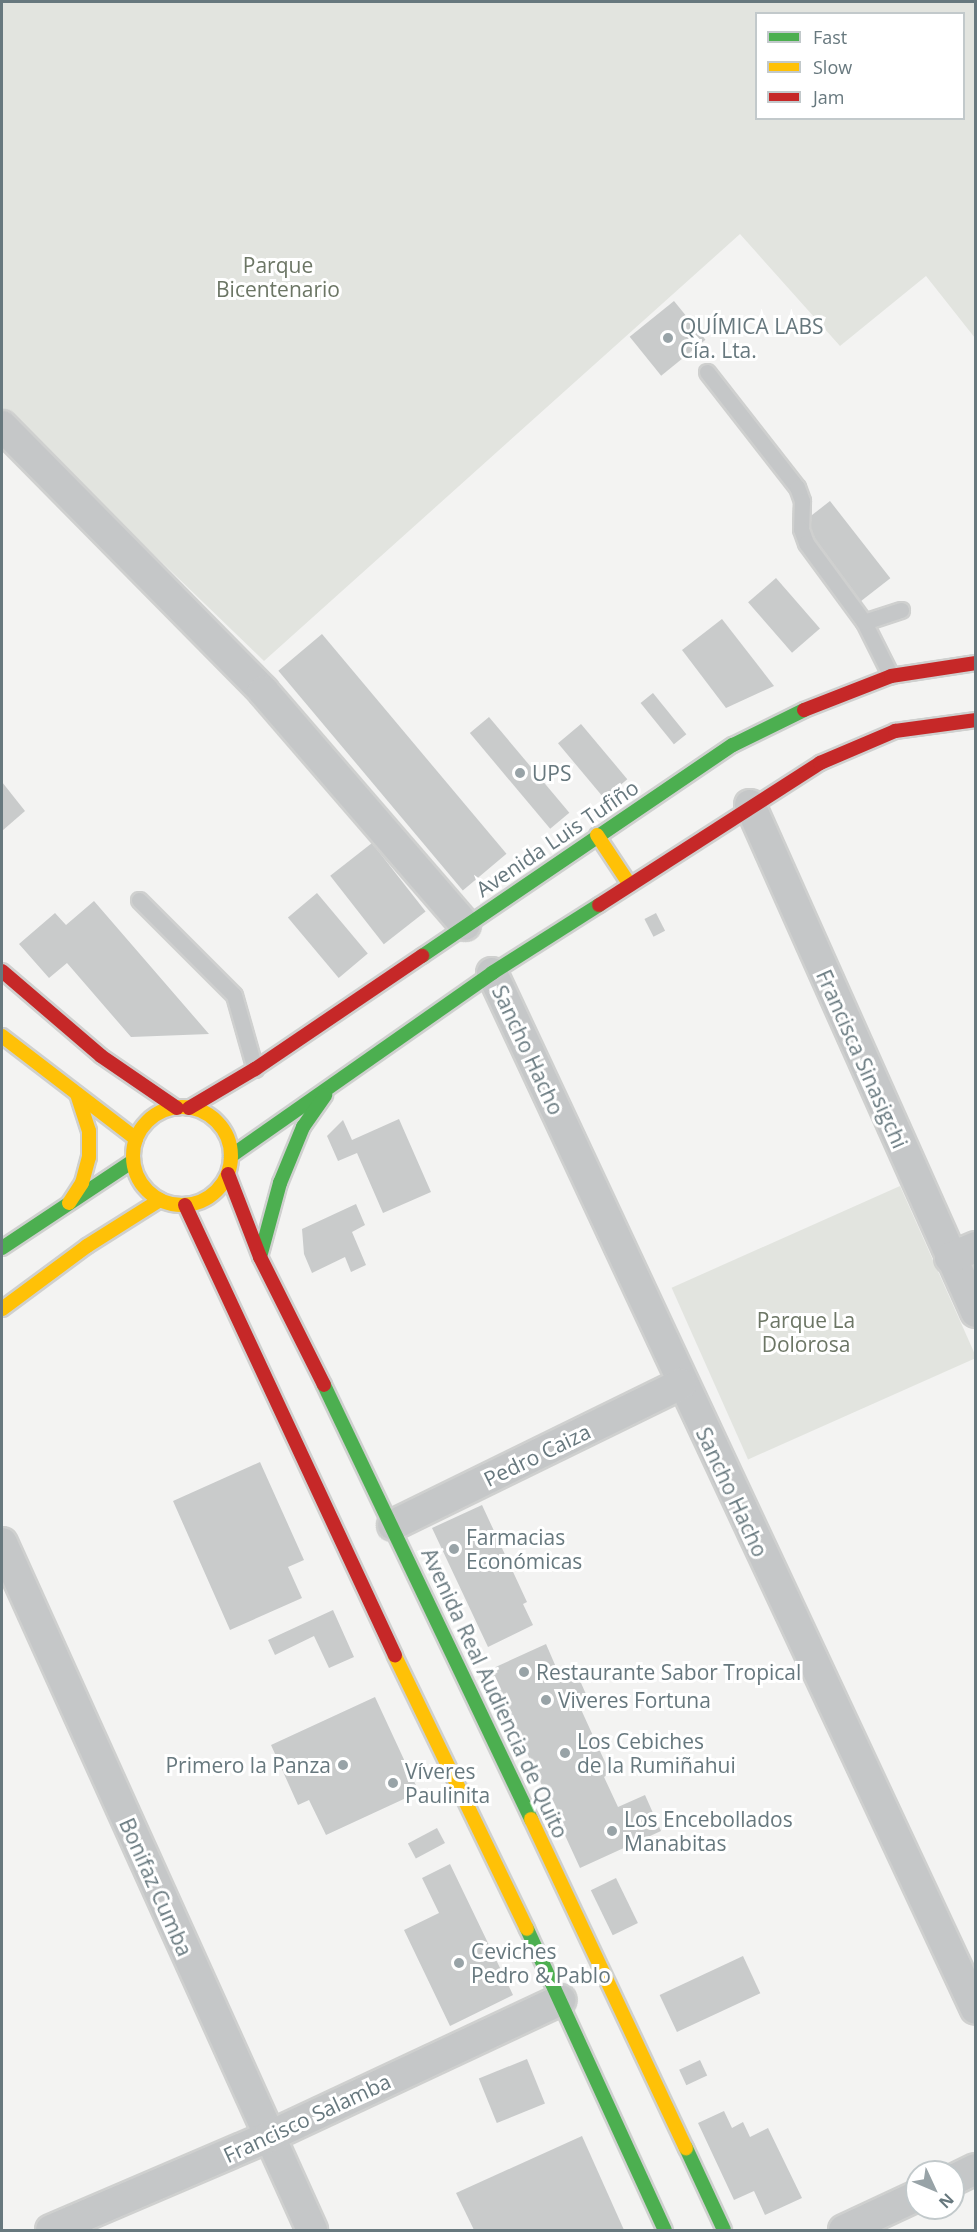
<!DOCTYPE html>
<html>
<head>
<meta charset="utf-8">
<style>
  body { margin:0 }
  #map { position:relative; width:977px; height:2232px; overflow:hidden; background:#f3f3f2; font-family:"Open Sans",sans-serif }
  div>[style] { position:absolute }
  [style*='--x'] { left:calc(var(--x)*1px); top:calc(var(--y)*1px); width:calc(var(--w)*1px); rotate:calc(var(--a)*1deg) }
  .green>* { inset:0; background:#e2e4df; transform-origin:0 0 }
  .building>* { inset:0; background:#c9cbcb; transform-origin:0 0 }
  .roads { filter:drop-shadow(2px 0 #cfd0cf) drop-shadow(-2px 0 #cfd0cf) drop-shadow(0 2px #cfd0cf) drop-shadow(0 -2px #cfd0cf) }
  .lane>* { height:15px; margin:-7.5px; padding:0 7.5px; transform-origin:7.5px; border-radius:7.5px; background:#c5c7c8 }
  .street>* { height:30px; margin:-15px; padding:0 15px; transform-origin:15px; border-radius:15px; background:#c5c7c8 }
  .fast>* { height:14px; margin:-7px; padding:0 7px; transform-origin:7px; border-radius:7px; background:#4caf50 }
  .slow>* { height:14px; margin:-7px; padding:0 7px; transform-origin:7px; border-radius:7px; background:#ffc107 }
  .slow>.ring { margin:-7px; padding:0; box-sizing:content-box; background:none; border:14px solid #ffc107; border-radius:50% }
  .jam>* { height:14px; margin:-7px; padding:0 7px; transform-origin:7px; border-radius:7px; background:#c62828 }
  .dots>* { width:16px; height:16px; translate:-50% -50%; box-sizing:border-box; border:3px solid #fff; border-radius:50% }
  span { translate:-50% -50%; white-space:nowrap; text-align:center; line-height:1.15; -webkit-text-stroke:6px #fff; paint-order:stroke }
  .park-label { font-size:21px; color:#6c7665 }
  .poi-label { font-size:21px; color:#67787e }
  .left { translate:0 -50%; text-align:left }
  .right { translate:-100% -50%; text-align:right }
  .street-label { font-size:21px; color:#67787e }
  .frame { position:absolute; inset:0; border:3px solid #67787e; pointer-events:none }
  .legend { position:absolute; left:755px; top:12px; width:210px; height:108px; box-sizing:border-box; background:#fff; border:2px solid #c2c9cb; margin:0; padding:8px 10px; list-style:none; font-size:18px; color:#67787e }
  .legend li { display:flex; align-items:center; gap:12px; height:30px }
  .legend b { width:30px; border:2px solid #c2c9cb }
  .north { position:absolute; left:905px; top:2160px; width:60px; height:60px; box-sizing:border-box; background:#fff; border:2px solid #c2c9cb; border-radius:50%; rotate:134deg; font-size:16px; font-weight:700; line-height:24px; text-align:center; color:#67787e }
  .north::after { content:''; display:block; margin:auto; width:21px; height:27px; background:#98a3a7; clip-path:polygon(50% 0,100% 100%,50% 72%,0 100%) }
</style>
</head>
<body>
<div id="map">
  <div class="green">
    <div style="clip-path:polygon(evenodd,2px 2px,975px 2px,975px 338px,926px 276px,840px 346px,740px 234px,264px 661px,2px 408px,2px 2px,756px 14px,964px 14px,964px 118px,756px 118px,756px 14px)"></div>
    <div style="left:900px;top:1186px;width:188px;height:250px;rotate:66deg"></div>
  </div>
  <div class="building">
    <div style="left:674px;top:301px;width:50px;height:57px;rotate:51deg"></div>
    <div style="left:830px;top:501px;width:98px;height:42px;rotate:52deg"></div>
    <div style="left:776px;top:578px;width:67px;height:37px;rotate:49deg"></div>
    <div style="clip-path:polygon(722px 619px,774px 686px,726px 708px,682px 650px)"></div>
    <div style="left:322px;top:634px;width:287px;height:57px;rotate:50deg"></div>
    <div style="left:653px;top:693px;width:53px;height:16px;rotate:51deg"></div>
    <div style="left:489px;top:717px;width:125px;height:25px;rotate:50deg"></div>
    <div style="left:581px;top:724px;width:72px;height:30px;rotate:50deg"></div>
    <div style="clip-path:polygon(2px 782px,25px 811px,2px 831px)"></div>
    <div style="left:372px;top:843px;width:87px;height:53px;rotate:52deg"></div>
    <div style="left:317px;top:893px;width:79px;height:38px;rotate:50deg"></div>
    <div style="clip-path:polygon(94px 901px,209px 1034px,131px 1037px,67px 963px,49px 978px,19px 944px,55px 913px,66px 925px)"></div>
    <div style="left:656px;top:913px;width:20px;height:13px;rotate:63deg"></div>
    <div style="clip-path:polygon(399px 1119px,431px 1192px,383px 1213px,357px 1153px,338px 1161px,327px 1136px,343px 1120px,352px 1140px)"></div>
    <div style="clip-path:polygon(356px 1204px,365px 1225px,352px 1232px,366px 1265px,351px 1272px,345px 1257px,312px 1273px,304px 1254px,302px 1229px)"></div>
    <div style="clip-path:polygon(260px 1462px,304px 1560px,288px 1567px,302px 1598px,230px 1630px,173px 1501px)"></div>
    <div style="clip-path:polygon(482px 1505px,527px 1602px,523px 1604px,533px 1625px,488px 1647px,432px 1528px)"></div>
    <div style="clip-path:polygon(333px 1610px,354px 1657px,329px 1668px,314px 1636px,275px 1655px,268px 1640px)"></div>
    <div style="clip-path:polygon(546px 1644px,559px 1674px,574px 1667px,589px 1701px,579px 1705px,610px 1773px,604px 1777px,618px 1807px,645px 1795px,661px 1831px,580px 1868px,489px 1670px)"></div>
    <div style="clip-path:polygon(375px 1697px,419px 1792px,326px 1835px,309px 1800px,298px 1805px,271px 1745px)"></div>
    <div style="left:437px;top:1828px;width:17px;height:33px;rotate:62deg"></div>
    <div style="clip-path:polygon(450px 1864px,513px 1995px,450px 2026px,404px 1930px,439px 1913px,422px 1878px)"></div>
    <div style="left:616px;top:1878px;width:50px;height:28px;rotate:64deg"></div>
    <div style="left:743px;top:1956px;width:41px;height:92px;rotate:65deg"></div>
    <div style="left:527px;top:2059px;width:48px;height:52px;rotate:68deg"></div>
    <div style="left:700px;top:2060px;width:17px;height:23px;rotate:65deg"></div>
    <div style="clip-path:polygon(724px 2111px,732px 2128px,743px 2122px,750px 2137px,768px 2128px,802px 2198px,765px 2215px,754px 2191px,734px 2200px,698px 2123px)"></div>
    <div style="clip-path:polygon(582px 2136px,624px 2230px,474px 2230px,456px 2193px)"></div>
  </div>
  <div class="roads">
    <div class="lane">
      <div style="--x:707;--y:372;--w:146;--a:52"></div>
      <div style="--x:797;--y:487;--w:15;--a:70"></div>
      <div style="--x:802;--y:501;--w:28;--a:92"></div>
      <div style="--x:801;--y:529;--w:15;--a:70"></div>
      <div style="--x:806;--y:543;--w:98;--a:53.7"></div>
      <div style="--x:864;--y:622;--w:60;--a:63.4"></div>
      <div style="--x:864;--y:622;--w:39;--a:-18"></div>
      <div style="--x:139;--y:900;--w:134;--a:45"></div>
      <div style="--x:234;--y:995;--w:77;--a:74.2"></div>
    </div>
    <div class="street">
      <div style="--x:2;--y:426;--w:372;--a:45.4"></div>
      <div style="--x:263;--y:691;--w:309;--a:49.2"></div>
      <div style="--x:750;--y:805;--w:555;--a:65.97"></div>
      <div style="--x:492;--y:973;--w:1143;--a:64.96"></div>
      <div style="--x:950;--y:1258;--w:28;--a:-23"></div>
      <div style="--x:393;--y:1525;--w:321;--a:-26.1"></div>
      <div style="--x:2;--y:1543;--w:754;--a:65.71"></div>
      <div style="--x:953;--y:2180;--w:25;--a:-26"></div>
      <div style="--x:51;--y:2230;--w:236;--a:-23.2"></div>
      <div style="--x:268;--y:2137;--w:323;--a:-25.1"></div>
      <div style="--x:844;--y:2230;--w:81;--a:-25"></div>
    </div>
    <div class="fast">
      <div style="--x:422;--y:956;--w:376;--a:-34.2"></div>
      <div style="--x:733;--y:745;--w:79;--a:-26.2"></div>
      <div style="--x:231;--y:1156;--w:319;--a:-35"></div>
      <div style="--x:492;--y:973;--w:127;--a:-32.4"></div>
      <div style="--x:2;--y:1248;--w:157;--a:-33.6"></div>
      <div style="--x:260;--y:1257;--w:77;--a:-74.9"></div>
      <div style="--x:280;--y:1183;--w:61;--a:-67.7"></div>
      <div style="--x:303;--y:1127;--w:39;--a:-55"></div>
      <div style="--x:324;--y:1385;--w:481;--a:64.5"></div>
      <div style="--x:527;--y:1929;--w:331;--a:65.4"></div>
      <div style="--x:686;--y:2148;--w:90;--a:65.1"></div>
    </div>
    <div class="slow">
      <div style="--x:597;--y:835;--w:56;--a:56.6"></div>
      <div style="--x:2;--y:1036;--w:169;--a:37.5"></div>
      <div class="ring" style="left:133px;top:1107px;width:84px;height:84px"></div>
      <div style="--x:69;--y:1203;--w:24;--a:-57"></div>
      <div style="--x:82;--y:1183;--w:27;--a:-75"></div>
      <div style="--x:89;--y:1157;--w:26;--a:-90"></div>
      <div style="--x:89;--y:1131;--w:39;--a:-108"></div>
      <div style="--x:2;--y:1309;--w:106;--a:-36.5"></div>
      <div style="--x:87;--y:1246;--w:86;--a:-32.2"></div>
      <div style="--x:395;--y:1656;--w:303;--a:64.2"></div>
      <div style="--x:531;--y:1819;--w:364;--a:64.8"></div>
    </div>
    <div class="jam">
      <div style="--x:804;--y:710;--w:93;--a:-21.3"></div>
      <div style="--x:891;--y:676;--w:86;--a:-8.7"></div>
      <div style="--x:599;--y:905;--w:263;--a:-32.7"></div>
      <div style="--x:820;--y:763;--w:82;--a:-23.1"></div>
      <div style="--x:895;--y:731;--w:82;--a:-7.7"></div>
      <div style="--x:2;--y:971;--w:130;--a:40.6"></div>
      <div style="--x:101;--y:1056;--w:92;--a:34.4"></div>
      <div style="--x:189;--y:1108;--w:77;--a:-30.6"></div>
      <div style="--x:255;--y:1069;--w:202;--a:-34.1"></div>
      <div style="--x:228;--y:1174;--w:89;--a:68.9"></div>
      <div style="--x:260;--y:1257;--w:143;--a:63.4"></div>
      <div style="--x:185;--y:1205;--w:497;--a:65"></div>
    </div>
  </div>
  <div class="dots">
    <div style="left:668px;top:338px;background:#98a3a7"></div>
    <div style="left:520px;top:773px;background:#98a3a7"></div>
    <div style="left:454px;top:1549px;background:#98a3a7"></div>
    <div style="left:524px;top:1672px;background:#98a3a7"></div>
    <div style="left:546px;top:1700px;background:#98a3a7"></div>
    <div style="left:565px;top:1753px;background:#98a3a7"></div>
    <div style="left:343px;top:1765px;background:#98a3a7"></div>
    <div style="left:393px;top:1783px;background:#98a3a7"></div>
    <div style="left:612px;top:1831px;background:#98a3a7"></div>
    <div style="left:459px;top:1963px;background:#98a3a7"></div>
  </div>
  <div class="park-label">
    <span style="left:278px;top:277px">Parque<br>Bicentenario</span>
    <span style="left:806px;top:1332px">Parque La<br>Dolorosa</span>
  </div>
  <div class="poi-label">
    <span class="left" style="left:680px;top:338px">QUÍMICA LABS<br>Cía. Lta.</span>
    <span class="left" style="left:532px;top:773px">UPS</span>
    <span class="left" style="left:466px;top:1549px">Farmacias<br>Económicas</span>
    <span class="left" style="left:536px;top:1672px">Restaurante Sabor Tropical</span>
    <span class="left" style="left:558px;top:1700px">Viveres Fortuna</span>
    <span class="left" style="left:577px;top:1753px">Los Cebiches<br>de la Rumiñahui</span>
    <span class="right" style="left:331px;top:1765px">Primero la Panza</span>
    <span class="left" style="left:405px;top:1783px">Víveres<br>Paulinita</span>
    <span class="left" style="left:624px;top:1831px">Los Encebollados<br>Manabitas</span>
    <span class="left" style="left:471px;top:1963px">Ceviches<br>Pedro &amp; Pablo</span>
  </div>
  <div class="street-label">
    <span style="left:557px;top:838px;rotate:-34deg">Avenida Luis Tufiño</span>
    <span style="left:528px;top:1050px;rotate:65deg">Sancho Hacho</span>
    <span style="left:862px;top:1059px;rotate:66deg">Francisca Sinasigchi</span>
    <span style="left:537px;top:1455px;rotate:-26deg">Pedro Caiza</span>
    <span style="left:732px;top:1492px;rotate:65deg">Sancho Hacho</span>
    <span style="left:495px;top:1693px;rotate:65deg">Avenida Real Audiencia de Quito</span>
    <span style="left:156px;top:1887px;rotate:66deg">Bonifaz Cumba</span>
    <span style="left:307px;top:2118px;rotate:-25deg">Francisco Salamba</span>
  </div>
  <div class="frame"></div>
  <ul class="legend">
  <li><b style="height:8px;background:#4caf50"></b>Fast</li>
  <li><b style="height:8px;background:#ffc107"></b>Slow</li>
  <li><b style="height:8px;background:#c62828"></b>Jam</li>
  </ul>
  <div class="north">N</div>
</div>
</body>
</html>
